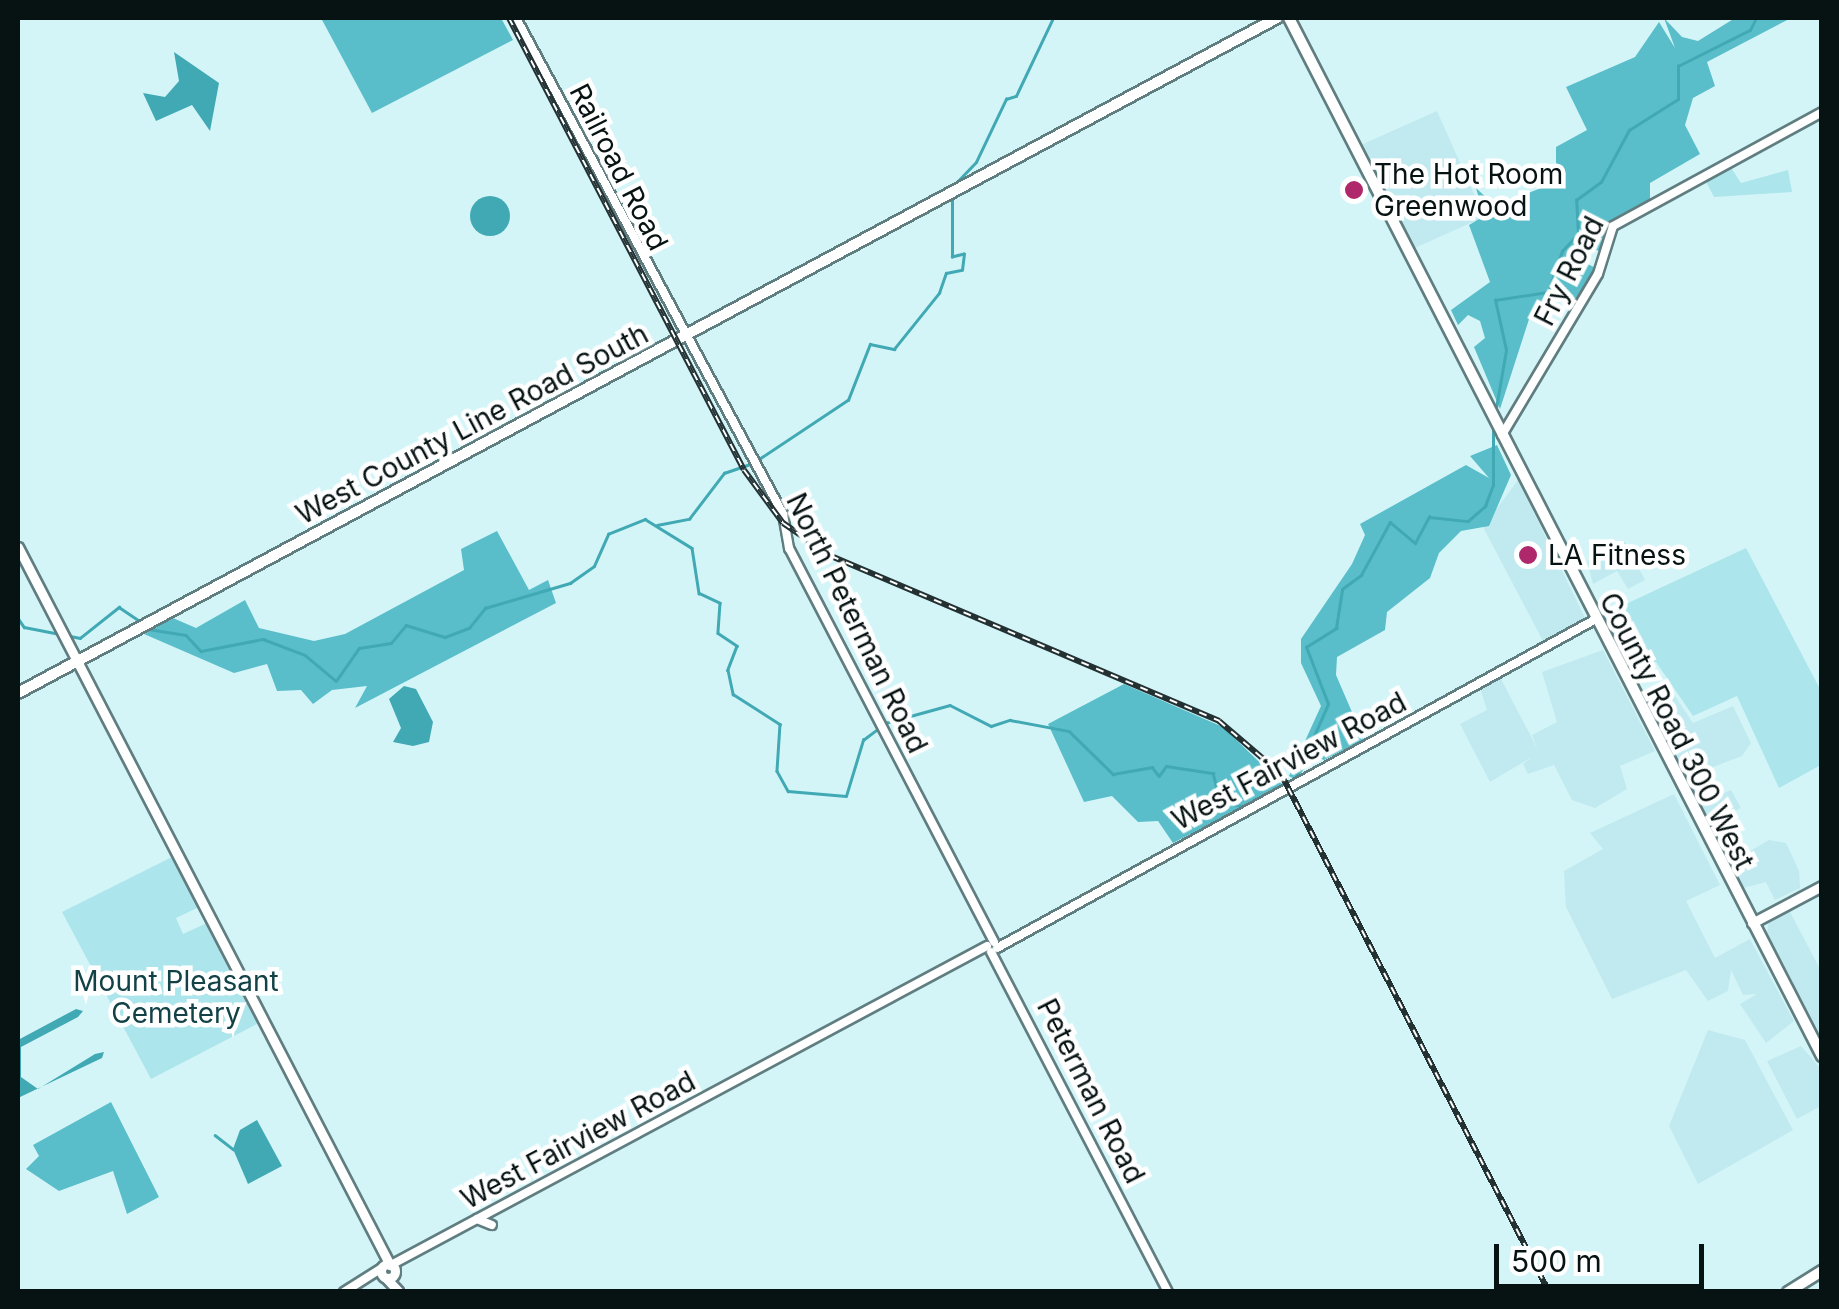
<!DOCTYPE html>
<html>
<head>
<meta charset="utf-8">
<style>
  body { margin:0 }
  #map { position:relative; width:1839px; height:1309px; overflow:hidden; background:#d4f5f8; font-family:Inter,sans-serif }
  div>[style] { position:absolute }
  [style*='--x'] { left:calc(var(--x)*1px); top:calc(var(--y)*1px); width:calc(var(--w)*1px); rotate:calc(var(--a)*1deg) }
  .built>* { inset:0; background:#c0eaef; transform-origin:0 0 }
  .green>* { inset:0; background:#ace5eb }
  .forest>* { inset:0; background:#59bec9 }
  .water>* { inset:0; background:#41a9b4 }
  .round { border-radius:50% }
  .stream>* { height:2.5px; margin:-1.25px; padding:0 1.25px; transform-origin:1.25px; border-radius:1.25px; background:#41a9b4 }
  .roads { filter:drop-shadow(2px 0 #607d80) drop-shadow(-2px 0 #607d80) drop-shadow(0 2px #607d80) drop-shadow(0 -2px #607d80) }
  .tertiary>* { height:8px; margin:-4px; padding:0 4px; transform-origin:4px; border-radius:4px; background:#fff }
  .secondary>* { height:9px; margin:-4.5px; padding:0 4.5px; transform-origin:4.5px; border-radius:4.5px; background:#fff }
  .secondary>.ring { margin:-4.5px; padding:0; box-sizing:content-box; background:none; border:9px solid #fff; border-radius:50% }
  .primary>* { height:10px; margin:-5px; padding:0 5px; transform-origin:5px; border-radius:5px; background:#fff }
  .rail>* { height:6px; margin-top:-3px; transform-origin:0; background:repeating-linear-gradient(90deg,#fff 0 8px,#233133 0 16px); box-sizing:border-box; border-block:2px solid #233133 }
  .dots>* { width:28px; height:28px; translate:-50% -50%; box-sizing:border-box; border:5px solid #fff; border-radius:50% }
  span { translate:-50% -50%; white-space:nowrap; text-align:center; line-height:1.15; -webkit-text-stroke:9px #fff; paint-order:stroke }
  .street-label { font-size:28px; color:#071213 }
  .poi-label { font-size:28px; color:#071213 }
  .left { translate:0 -50%; text-align:left }
  .park-label { font-size:28px; color:#124146 }
  .frame { position:absolute; inset:0; border:20px solid #071213; pointer-events:none }
  .scale { position:absolute; left:1494px; top:1244px; width:210px; height:45px; box-sizing:border-box; border:5px solid #071213; border-top:0; padding-left:12px; font-size:30px; line-height:35px; white-space:nowrap; color:#071213; -webkit-text-stroke:8px #fff; paint-order:stroke }
</style>
</head>
<body>
<div id="map">
  <div class="built">
    <div style="left:1437px;top:111px;width:116px;height:81px;rotate:66deg"></div>
    <div style="clip-path:polygon(1518px 480px,1585px 618px,1544px 643px,1483px 527px)"></div>
    <div style="clip-path:polygon(1625px 542px,1645px 580px,1628px 589px,1617px 571px,1593px 584px,1587px 561px)"></div>
    <div style="clip-path:polygon(1603px 650px,1655px 751px,1620px 766px,1627px 789px,1595px 808px,1572px 800px,1554px 765px,1528px 774px,1523px 764px,1532px 757px,1490px 782px,1460px 724px,1487px 710px,1480px 688px,1500px 677px,1538px 750px,1532px 735px,1557px 722px,1542px 672px)"></div>
    <div style="clip-path:polygon(1671px 690px,1693px 723px,1733px 706px,1751px 743px,1742px 756px,1684px 778px,1645px 701px)"></div>
    <div style="clip-path:polygon(1713px 776px,1719px 795px,1731px 790px,1741px 808px,1712px 823px,1686px 782px)"></div>
    <div style="clip-path:polygon(1674px 794px,1720px 885px,1686px 901px,1715px 958px,1750px 939px,1794px 1021px,1766px 1043px,1740px 1004px,1757px 994px,1743px 995px,1731px 970px,1728px 991px,1708px 1001px,1686px 970px,1612px 999px,1566px 907px,1564px 871px,1603px 849px,1590px 833px)"></div>
    <div style="clip-path:polygon(1769px 840px,1786px 843px,1799px 871px,1800px 888px,1775px 900px,1766px 882px,1743px 888px,1730px 863px)"></div>
    <div style="clip-path:polygon(1789px 910px,1821px 971px,1821px 1037px,1766px 939px,1769px 919px)"></div>
    <div style="clip-path:polygon(1708px 1030px,1745px 1040px,1793px 1130px,1698px 1184px,1669px 1126px)"></div>
    <div style="clip-path:polygon(1801px 1046px,1821px 1069px,1821px 1106px,1797px 1119px,1767px 1061px)"></div>
  </div>
  <div class="green">
    <div style="clip-path:polygon(1728px 163px,1741px 183px,1788px 170px,1792px 192px,1714px 197px,1703px 176px)"></div>
    <div style="clip-path:polygon(1746px 548px,1821px 691px,1821px 765px,1779px 788px,1737px 696px,1693px 716px,1656px 662px,1629px 671px,1608px 632px,1613px 610px)"></div>
    <div style="clip-path:polygon(172px 857px,199px 907px,176px 918px,183px 934px,207px 923px,259px 1023px,151px 1079px,62px 912px)"></div>
  </div>
  <div class="forest">
    <div style="clip-path:polygon(321px 18px,501px 18px,513px 40px,372px 113px)"></div>
    <div style="clip-path:polygon(1664px 18px,1682px 37px,1698px 41px,1735px 18px,1791px 18px,1707px 62px,1715px 86px,1693px 98px,1685px 125px,1700px 154px,1650px 183px,1650px 199px,1617px 218px,1603px 252px,1582px 246px,1577px 259px,1598px 269px,1571px 307px,1551px 297px,1531px 313px,1500px 409px,1474px 347px,1485px 338px,1480px 321px,1468px 315px,1458px 325px,1451px 310px,1490px 282px,1469px 225px,1484px 216px,1476px 188px,1490px 201px,1508px 201px,1556px 182px,1556px 147px,1587px 130px,1566px 87px,1635px 57px,1659px 22px,1675px 48px)"></div>
    <div style="clip-path:polygon(1497px 445px,1511px 475px,1489px 526px,1461px 531px,1439px 553px,1430px 578px,1387px 612px,1385px 630px,1337px 657px,1336px 675px,1364px 740px,1324px 760px,1314px 756px,1296px 780px,1289px 776px,1321px 706px,1301px 663px,1301px 639px,1352px 564px,1365px 535px,1360px 524px,1466px 465px,1489px 478px,1470px 456px)"></div>
    <div style="clip-path:polygon(497px 531px,529px 590px,548px 580px,556px 603px,355px 708px,367px 686px,332px 690px,313px 704px,301px 690px,277px 691px,267px 664px,234px 673px,144px 634px,173px 618px,196px 628px,245px 600px,259px 628px,314px 641px,345px 634px,464px 570px,461px 549px)"></div>
    <div style="clip-path:polygon(1124px 684px,1223px 727px,1284px 786px,1173px 843px,1158px 821px,1138px 822px,1112px 796px,1084px 802px,1048px 724px)"></div>
    <div style="clip-path:polygon(111px 1102px,159px 1197px,127px 1214px,113px 1171px,59px 1191px,26px 1169px,39px 1156px,33px 1145px)"></div>
  </div>
  <div class="water">
    <div style="clip-path:polygon(174px 52px,219px 83px,210px 131px,192px 105px,156px 121px,143px 93px,165px 97px,179px 81px)"></div>
    <div class="round" style="left:470px;top:196px;width:40px;height:40px"></div>
    <div style="clip-path:polygon(404px 686px,416px 689px,433px 722px,429px 742px,413px 746px,393px 742px,401px 728px,389px 699px)"></div>
    <div style="clip-path:polygon(76px 1009px,83px 1011px,78px 1017px,21px 1047px,21px 1077px,38px 1089px,95px 1054px,104px 1052px,102px 1058px,18px 1098px,18px 1040px)"></div>
    <div style="clip-path:polygon(257px 1120px,282px 1166px,248px 1184px,233px 1149px,240px 1130px)"></div>
  </div>
  <div class="stream">
    <div style="--x:953;--y:186;--w:33;--a:-46"></div>
    <div style="--x:976;--y:162;--w:70;--a:-64.5"></div>
    <div style="--x:1006;--y:99;--w:10;--a:-17"></div>
    <div style="--x:1016;--y:96;--w:86;--a:-64.6"></div>
    <div style="--x:1496;--y:408;--w:59;--a:-80.2"></div>
    <div style="--x:1506;--y:350;--w:51;--a:-102.4"></div>
    <div style="--x:1495;--y:300;--w:54;--a:-8.6"></div>
    <div style="--x:1548;--y:292;--w:43;--a:-71.1"></div>
    <div style="--x:1562;--y:251;--w:23;--a:-47"></div>
    <div style="--x:1578;--y:234;--w:34;--a:-93"></div>
    <div style="--x:1576;--y:200;--w:31;--a:-36"></div>
    <div style="--x:1601;--y:182;--w:59;--a:-61.7"></div>
    <div style="--x:1629;--y:130;--w:58;--a:-32.3"></div>
    <div style="--x:1678;--y:99;--w:33;--a:-90"></div>
    <div style="--x:1678;--y:66;--w:80;--a:-26.6"></div>
    <div style="--x:1750;--y:30;--w:13;--a:-63"></div>
    <div style="--x:657;--y:525;--w:33;--a:-11"></div>
    <div style="--x:689;--y:519;--w:58;--a:-52.7"></div>
    <div style="--x:724;--y:473;--w:31;--a:-19"></div>
    <div style="--x:753;--y:463;--w:114;--a:-33.6"></div>
    <div style="--x:848;--y:400;--w:60;--a:-68.6"></div>
    <div style="--x:870;--y:344;--w:25;--a:12"></div>
    <div style="--x:894;--y:349;--w:72;--a:-51.2"></div>
    <div style="--x:939;--y:293;--w:21;--a:-71"></div>
    <div style="--x:946;--y:273;--w:16;--a:-11"></div>
    <div style="--x:962;--y:270;--w:16;--a:-83"></div>
    <div style="--x:964;--y:254;--w:12;--a:166"></div>
    <div style="--x:952;--y:257;--w:62;--a:-90"></div>
    <div style="--x:18;--y:618;--w:11;--a:56"></div>
    <div style="--x:24;--y:627;--w:57;--a:11.1"></div>
    <div style="--x:80;--y:638;--w:50;--a:-38.5"></div>
    <div style="--x:119;--y:607;--w:29;--a:34"></div>
    <div style="--x:148;--y:629;--w:38;--a:9"></div>
    <div style="--x:186;--y:635;--w:22;--a:47"></div>
    <div style="--x:201;--y:651;--w:63;--a:-11"></div>
    <div style="--x:263;--y:639;--w:45;--a:20.9"></div>
    <div style="--x:305;--y:655;--w:40;--a:40"></div>
    <div style="--x:336;--y:681;--w:40;--a:-55.1"></div>
    <div style="--x:359;--y:648;--w:32;--a:-9"></div>
    <div style="--x:391;--y:643;--w:23;--a:-50"></div>
    <div style="--x:406;--y:625;--w:41;--a:17.1"></div>
    <div style="--x:445;--y:637;--w:26;--a:-21"></div>
    <div style="--x:469;--y:628;--w:26;--a:-51"></div>
    <div style="--x:485;--y:608;--w:89;--a:-16.4"></div>
    <div style="--x:570;--y:583;--w:29;--a:-35"></div>
    <div style="--x:594;--y:566;--w:35;--a:-66"></div>
    <div style="--x:608;--y:534;--w:40;--a:-22"></div>
    <div style="--x:645;--y:519;--w:55;--a:31.7"></div>
    <div style="--x:692;--y:548;--w:46;--a:81.2"></div>
    <div style="--x:699;--y:593;--w:23;--a:25"></div>
    <div style="--x:720;--y:603;--w:30;--a:94"></div>
    <div style="--x:718;--y:633;--w:23;--a:34"></div>
    <div style="--x:737;--y:646;--w:26;--a:111"></div>
    <div style="--x:728;--y:670;--w:25;--a:78"></div>
    <div style="--x:733;--y:694;--w:56;--a:32.6"></div>
    <div style="--x:780;--y:724;--w:47;--a:93.7"></div>
    <div style="--x:777;--y:771;--w:23;--a:61"></div>
    <div style="--x:788;--y:791;--w:58;--a:4.9"></div>
    <div style="--x:846;--y:796;--w:59;--a:-73.1"></div>
    <div style="--x:863;--y:740;--w:20;--a:-37"></div>
    <div style="--x:885;--y:723;--w:67;--a:-15.5"></div>
    <div style="--x:950;--y:705;--w:46;--a:27.1"></div>
    <div style="--x:991;--y:726;--w:20;--a:-18"></div>
    <div style="--x:1010;--y:720;--w:60;--a:10.6"></div>
    <div style="--x:1069;--y:731;--w:62;--a:44.3"></div>
    <div style="--x:1113;--y:774;--w:40;--a:-10"></div>
    <div style="--x:1152;--y:767;--w:11;--a:52"></div>
    <div style="--x:1159;--y:776;--w:12;--a:-55"></div>
    <div style="--x:1166;--y:766;--w:48;--a:8.5"></div>
    <div style="--x:1213;--y:773;--w:30;--a:75"></div>
    <div style="--x:1221;--y:802;--w:25;--a:11"></div>
    <div style="--x:1274;--y:791;--w:26;--a:-32"></div>
    <div style="--x:1296;--y:777;--w:80;--a:-66.3"></div>
    <div style="--x:1328;--y:704;--w:61;--a:-111.1"></div>
    <div style="--x:1306;--y:647;--w:36;--a:-32"></div>
    <div style="--x:1336;--y:628;--w:39;--a:-81"></div>
    <div style="--x:1342;--y:589;--w:24;--a:-36"></div>
    <div style="--x:1361;--y:575;--w:60;--a:-61.3"></div>
    <div style="--x:1390;--y:522;--w:33;--a:40"></div>
    <div style="--x:1415;--y:543;--w:30;--a:-62"></div>
    <div style="--x:1429;--y:517;--w:39;--a:6"></div>
    <div style="--x:1468;--y:521;--w:23;--a:-41"></div>
    <div style="--x:1485;--y:506;--w:22;--a:-69"></div>
    <div style="--x:1493;--y:485;--w:64;--a:-90"></div>
    <div style="--x:215;--y:1135;--w:23;--a:38"></div>
  </div>
  <div class="roads">
    <div class="tertiary">
      <div style="--x:516;--y:18;--w:563;--a:61.71"></div>
      <div style="--x:783;--y:514;--w:35;--a:80"></div>
      <div style="--x:789;--y:548;--w:444;--a:62.5"></div>
      <div style="--x:1502;--y:435;--w:187;--a:-59.2"></div>
      <div style="--x:1598;--y:274;--w:50;--a:-72.6"></div>
      <div style="--x:1613;--y:226;--w:238;--a:-28.6"></div>
      <div style="--x:997;--y:948;--w:681;--a:-28.78"></div>
      <div style="--x:991;--y:952;--w:383;--a:62.5"></div>
      <div style="--x:477;--y:1219;--w:16;--a:22"></div>
      <div style="--x:391;--y:1265;--w:676;--a:-28.16"></div>
      <div style="--x:344;--y:1292;--w:45;--a:-32.3"></div>
    </div>
    <div class="secondary">
      <div style="--x:18;--y:547;--w:809;--a:62.61"></div>
      <div style="--x:1752;--y:923;--w:79;--a:-27.9"></div>
      <div class="ring" style="left:381px;top:1264px;width:5px;height:5px"></div>
      <div style="--x:386;--y:1278;--w:18;--a:47"></div>
    </div>
    <div class="primary">
      <div style="--x:1289;--y:18;--w:1167;--a:62.82"></div>
      <div style="--x:18;--y:693;--w:1429;--a:-28.2"></div>
      <div style="--x:1788;--y:1292;--w:40;--a:-32"></div>
    </div>
  </div>
  <div class="rail">
    <div style="--x:509;--y:18;--w:509;--a:62.53"></div>
    <div style="--x:744;--y:470;--w:66;--a:53.7"></div>
    <div style="--x:783;--y:523;--w:58;--a:34.5"></div>
    <div style="--x:831;--y:556;--w:422;--a:23"></div>
    <div style="--x:1219;--y:721;--w:82;--a:40.5"></div>
    <div style="--x:1281;--y:774;--w:583;--a:62.64"></div>
  </div>
  <div class="dots">
    <div style="left:1354px;top:190px;background:#af286c"></div>
    <div style="left:1528px;top:555px;background:#af286c"></div>
  </div>
  <div class="street-label">
    <span style="left:619px;top:167px;rotate:63deg">Railroad Road</span>
    <span style="left:1569px;top:271px;rotate:-63deg">Fry Road</span>
    <span style="left:472px;top:424px;rotate:-28deg">West County Line Road South</span>
    <span style="left:857px;top:623px;rotate:64deg">North Peterman Road</span>
    <span style="left:1677px;top:731px;rotate:63deg">County Road 300 West</span>
    <span style="left:1289px;top:761px;rotate:-28deg">West Fairview Road</span>
    <span style="left:1091px;top:1091px;rotate:63deg">Peterman Road</span>
    <span style="left:578px;top:1140px;rotate:-28deg">West Fairview Road</span>
  </div>
  <div class="poi-label">
    <span class="left" style="left:1374px;top:190px">The Hot Room<br>Greenwood</span>
    <span class="left" style="left:1548px;top:555px">LA Fitness</span>
  </div>
  <div class="park-label">
    <span style="left:176px;top:997px">Mount Pleasant<br>Cemetery</span>
  </div>
  <div class="frame"></div>
  <div class="scale">500 m</div>
</div>
</body>
</html>
